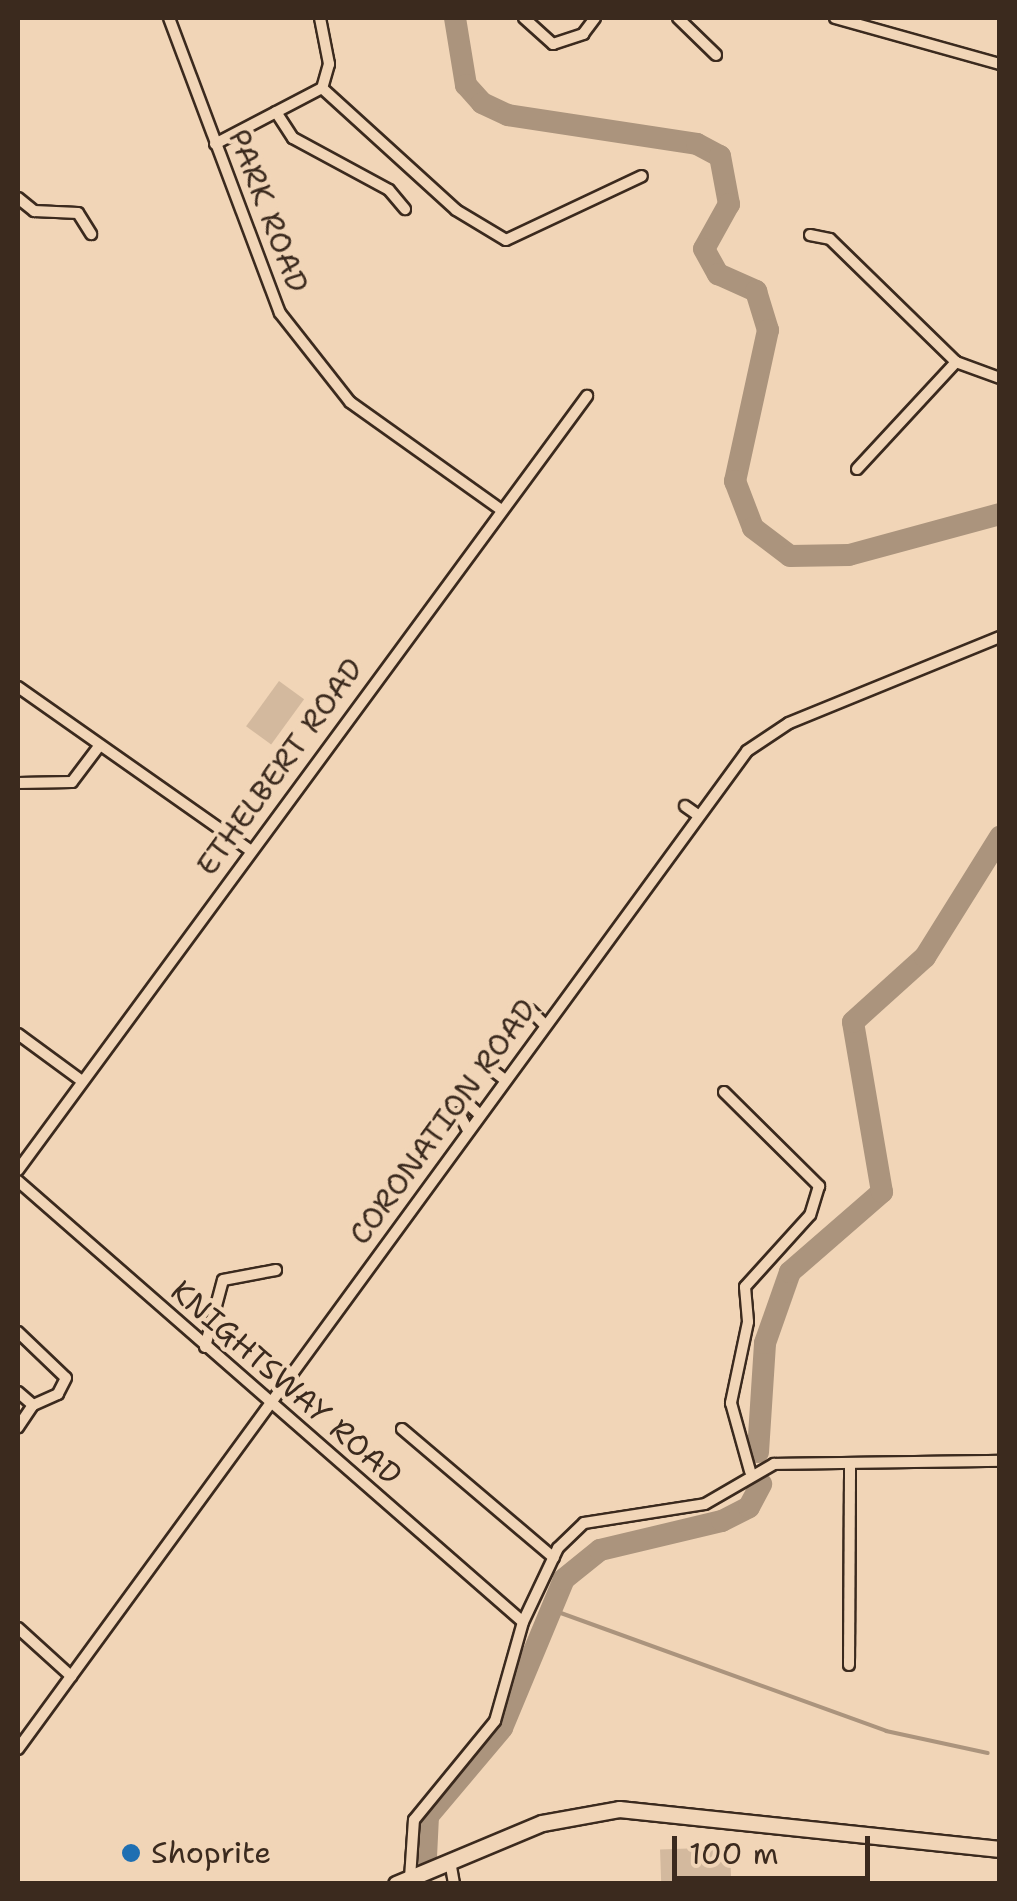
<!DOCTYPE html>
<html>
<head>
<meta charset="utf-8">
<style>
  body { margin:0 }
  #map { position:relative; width:1017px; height:1901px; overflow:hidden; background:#f1d5b7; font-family:"Shantell Sans",sans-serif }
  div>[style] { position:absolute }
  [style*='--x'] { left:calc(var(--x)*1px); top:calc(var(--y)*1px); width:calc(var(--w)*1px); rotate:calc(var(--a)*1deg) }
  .green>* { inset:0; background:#d3b99e; transform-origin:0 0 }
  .stream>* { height:4px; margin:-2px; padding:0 2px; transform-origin:2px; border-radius:2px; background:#ab947d }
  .river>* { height:22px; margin:-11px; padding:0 11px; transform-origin:11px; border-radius:11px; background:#ab947d }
  .roads { filter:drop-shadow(2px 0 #3b2a1e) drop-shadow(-2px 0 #3b2a1e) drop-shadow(0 2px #3b2a1e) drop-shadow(0 -2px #3b2a1e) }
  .street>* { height:10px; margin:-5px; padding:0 5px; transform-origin:5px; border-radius:5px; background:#f1d5b7 }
  .secondary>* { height:15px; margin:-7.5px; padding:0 7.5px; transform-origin:7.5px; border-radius:7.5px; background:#f1d5b7 }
  .dots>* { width:28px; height:28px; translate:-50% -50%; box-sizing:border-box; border:5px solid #f1d5b7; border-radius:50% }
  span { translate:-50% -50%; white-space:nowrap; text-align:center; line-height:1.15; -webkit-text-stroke:9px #f1d5b7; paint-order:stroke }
  .street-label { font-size:30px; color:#3b2a1e }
  .poi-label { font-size:30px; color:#3b2a1e }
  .left { translate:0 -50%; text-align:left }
  .frame { position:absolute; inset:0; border:20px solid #3b2a1e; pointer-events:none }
  .scale { position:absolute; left:672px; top:1836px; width:198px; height:45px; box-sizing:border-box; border:5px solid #3b2a1e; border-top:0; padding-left:12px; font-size:30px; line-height:35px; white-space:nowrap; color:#3b2a1e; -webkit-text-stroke:8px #f1d5b7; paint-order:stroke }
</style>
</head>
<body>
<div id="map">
  <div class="green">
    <div style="left:279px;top:681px;width:31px;height:56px;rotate:36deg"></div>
    <div style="left:730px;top:1847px;width:36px;height:70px;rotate:88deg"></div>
  </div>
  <div class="stream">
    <div style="--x:547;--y:1608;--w:361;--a:19.9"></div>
    <div style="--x:886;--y:1731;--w:104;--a:12.2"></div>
  </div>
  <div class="river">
    <div style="--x:455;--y:18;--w:68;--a:80.7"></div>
    <div style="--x:466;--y:85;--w:24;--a:48"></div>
    <div style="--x:482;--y:103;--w:29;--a:25"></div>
    <div style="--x:508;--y:115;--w:191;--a:8.7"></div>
    <div style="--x:697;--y:144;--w:26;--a:28"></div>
    <div style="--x:720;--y:156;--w:49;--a:79.4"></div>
    <div style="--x:729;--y:204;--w:51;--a:119.1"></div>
    <div style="--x:704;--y:249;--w:29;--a:61"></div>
    <div style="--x:718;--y:274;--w:42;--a:24.1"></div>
    <div style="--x:756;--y:291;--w:41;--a:72.9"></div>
    <div style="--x:768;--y:330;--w:155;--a:102.3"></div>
    <div style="--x:735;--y:481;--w:50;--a:69"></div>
    <div style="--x:753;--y:528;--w:46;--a:37.1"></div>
    <div style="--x:790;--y:556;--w:59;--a:-1"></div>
    <div style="--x:849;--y:555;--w:156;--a:-15.2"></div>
    <div style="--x:758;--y:1452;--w:109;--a:-86.3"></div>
    <div style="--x:765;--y:1343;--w:75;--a:-70.6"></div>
    <div style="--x:790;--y:1272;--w:122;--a:-41"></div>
    <div style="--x:882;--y:1192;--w:172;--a:-99.7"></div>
    <div style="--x:853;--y:1022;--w:97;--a:-42.1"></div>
    <div style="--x:925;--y:957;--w:142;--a:-58"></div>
    <div style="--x:426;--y:1857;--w:41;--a:-87.2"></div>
    <div style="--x:428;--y:1816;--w:115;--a:-49.9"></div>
    <div style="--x:502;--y:1728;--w:161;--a:-67.4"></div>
    <div style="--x:564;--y:1579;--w:46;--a:-38.9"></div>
    <div style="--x:600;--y:1550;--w:125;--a:-13.4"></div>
    <div style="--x:722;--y:1521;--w:30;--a:-27"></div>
    <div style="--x:749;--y:1507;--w:26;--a:-62"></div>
  </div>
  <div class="roads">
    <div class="street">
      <div style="--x:169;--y:18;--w:315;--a:69.4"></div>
      <div style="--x:280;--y:313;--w:113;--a:51.8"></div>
      <div style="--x:350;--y:402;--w:184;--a:35.5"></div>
      <div style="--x:320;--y:18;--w:47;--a:78.9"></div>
      <div style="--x:329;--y:64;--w:25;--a:106"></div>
      <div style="--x:524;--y:18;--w:39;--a:42"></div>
      <div style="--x:553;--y:44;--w:32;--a:-18"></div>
      <div style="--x:583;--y:34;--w:20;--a:-53"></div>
      <div style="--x:678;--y:18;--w:53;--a:44.2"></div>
      <div style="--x:835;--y:18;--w:171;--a:15.6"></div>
      <div style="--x:276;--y:112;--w:31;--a:57"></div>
      <div style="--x:293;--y:138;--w:109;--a:28.4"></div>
      <div style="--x:389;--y:190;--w:25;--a:50"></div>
      <div style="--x:215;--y:144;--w:121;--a:-27.6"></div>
      <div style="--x:322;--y:88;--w:181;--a:42.3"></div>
      <div style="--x:456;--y:210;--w:58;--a:31"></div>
      <div style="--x:506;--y:240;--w:150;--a:-25.2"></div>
      <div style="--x:18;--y:198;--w:21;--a:39"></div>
      <div style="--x:34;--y:211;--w:44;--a:2.6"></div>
      <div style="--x:78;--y:213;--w:25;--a:58"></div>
      <div style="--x:810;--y:235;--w:20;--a:11"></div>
      <div style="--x:830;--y:239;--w:176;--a:44.3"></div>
      <div style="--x:956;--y:362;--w:47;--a:20"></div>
      <div style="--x:857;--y:469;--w:146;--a:-47.2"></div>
      <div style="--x:18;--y:687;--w:284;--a:35.1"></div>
      <div style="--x:18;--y:783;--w:54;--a:-1.1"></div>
      <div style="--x:72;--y:782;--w:46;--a:-52.9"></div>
      <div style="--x:685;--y:806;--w:16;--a:35"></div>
      <div style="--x:530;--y:1010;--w:21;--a:45"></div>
      <div style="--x:18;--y:1034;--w:79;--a:36.3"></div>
      <div style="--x:491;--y:1069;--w:18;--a:38"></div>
      <div style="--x:724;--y:1092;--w:134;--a:44.7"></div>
      <div style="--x:819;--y:1186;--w:30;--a:107"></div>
      <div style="--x:810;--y:1215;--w:97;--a:132.1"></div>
      <div style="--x:745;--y:1287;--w:35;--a:85"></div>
      <div style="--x:748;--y:1322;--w:83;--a:101.9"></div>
      <div style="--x:731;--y:1403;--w:71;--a:74.4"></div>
      <div style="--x:466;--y:1102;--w:19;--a:43"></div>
      <div style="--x:459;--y:1113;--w:20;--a:63"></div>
      <div style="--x:18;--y:1170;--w:961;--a:-53.68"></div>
      <div style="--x:18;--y:1181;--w:670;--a:41.13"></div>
      <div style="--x:18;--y:1332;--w:66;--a:43.8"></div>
      <div style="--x:66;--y:1378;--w:18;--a:117"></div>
      <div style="--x:58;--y:1394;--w:27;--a:156"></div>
      <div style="--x:205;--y:1347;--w:69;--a:-75"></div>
      <div style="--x:223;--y:1280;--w:54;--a:-10.7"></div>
      <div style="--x:18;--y:1392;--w:20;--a:41"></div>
      <div style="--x:33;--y:1405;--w:27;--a:124"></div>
      <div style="--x:402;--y:1429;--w:199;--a:40.3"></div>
      <div style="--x:18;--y:1628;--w:72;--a:42.2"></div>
      <div style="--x:849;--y:1665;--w:201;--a:-89.7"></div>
      <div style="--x:18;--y:1749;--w:1236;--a:-53.85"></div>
      <div style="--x:747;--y:751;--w:50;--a:-33.7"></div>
      <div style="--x:789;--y:723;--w:228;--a:-22.2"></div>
      <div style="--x:450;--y:1861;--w:23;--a:80"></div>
      <div style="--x:410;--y:1878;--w:58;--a:-86.1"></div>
      <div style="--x:414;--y:1820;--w:128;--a:-50.7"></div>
      <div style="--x:495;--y:1721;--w:103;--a:-74.2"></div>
      <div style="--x:523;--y:1622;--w:82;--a:-64.7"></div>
      <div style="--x:558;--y:1548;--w:36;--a:-44"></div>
      <div style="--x:584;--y:1523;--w:122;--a:-8.9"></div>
      <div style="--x:705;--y:1504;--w:80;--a:-30.1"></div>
      <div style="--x:774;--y:1464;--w:226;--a:-0.8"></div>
    </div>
    <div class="secondary">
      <div style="--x:396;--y:1884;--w:158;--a:-22.7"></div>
      <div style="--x:542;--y:1823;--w:78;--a:-10.3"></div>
      <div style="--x:619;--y:1809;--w:383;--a:6"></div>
    </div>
  </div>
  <div class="dots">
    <div style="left:131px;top:1853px;background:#1f6fb2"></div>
  </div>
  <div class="street-label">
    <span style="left:268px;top:211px;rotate:69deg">PARK ROAD</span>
    <span style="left:280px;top:767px;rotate:-54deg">ETHELBERT ROAD</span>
    <span style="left:443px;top:1122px;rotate:-54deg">CORONATION ROAD</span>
    <span style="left:286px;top:1383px;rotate:41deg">KNIGHTSWAY ROAD</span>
  </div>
  <div class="poi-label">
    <span class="left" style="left:151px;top:1853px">Shoprite</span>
  </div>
  <div class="frame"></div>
  <div class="scale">100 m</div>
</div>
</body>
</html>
